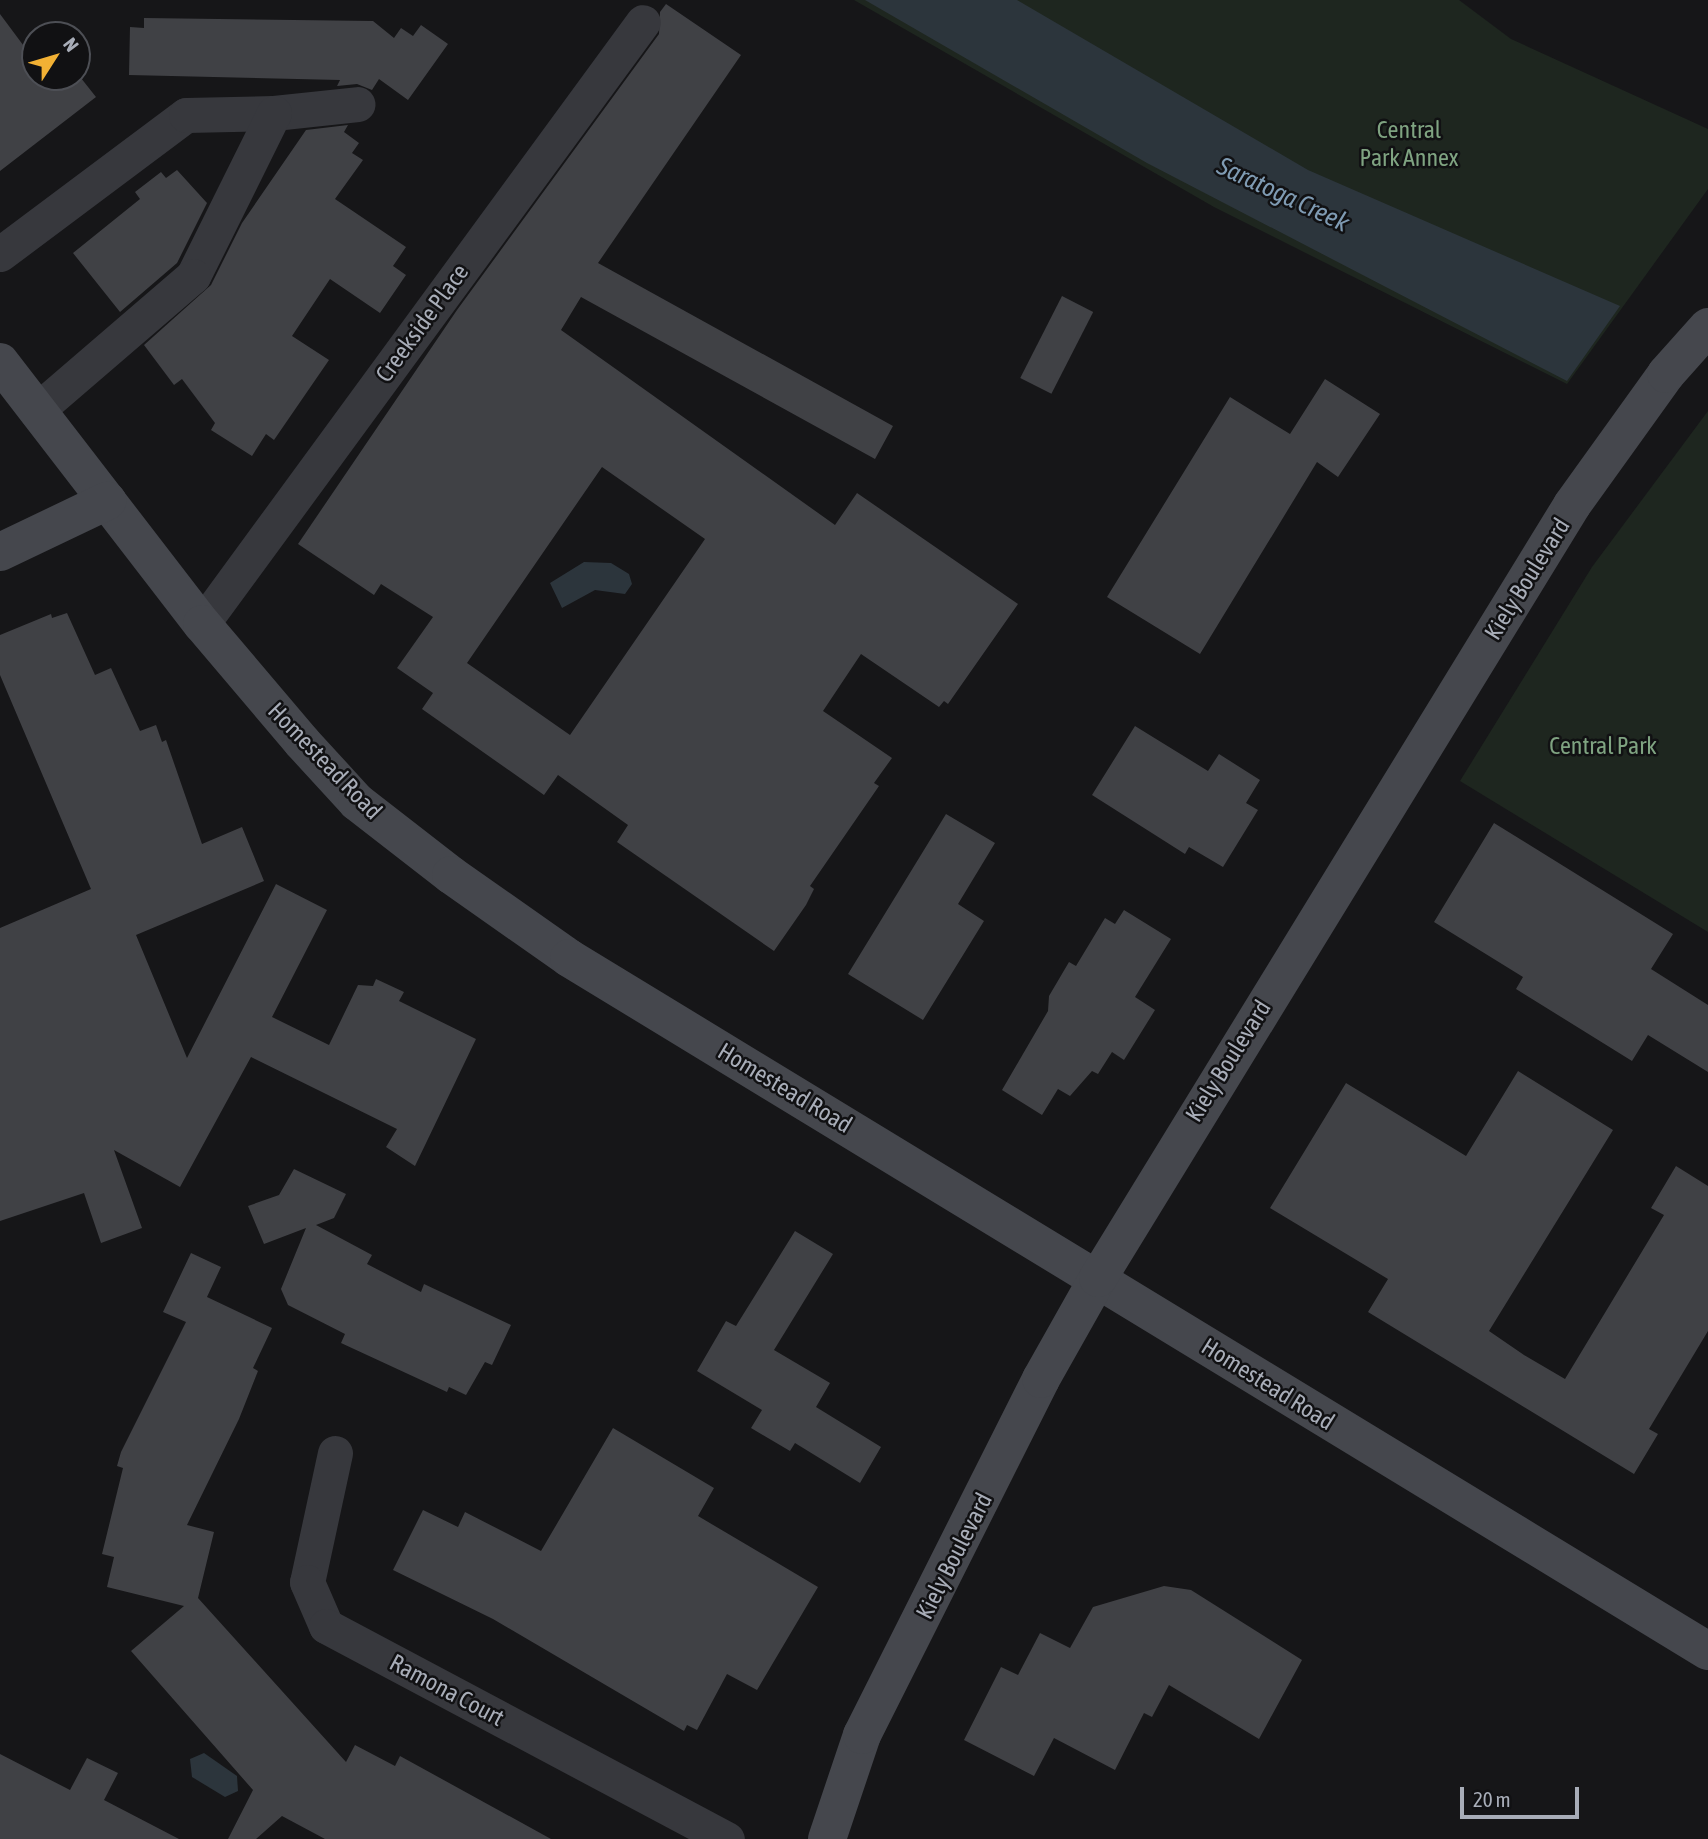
<!DOCTYPE html>
<html>
<head>
<meta charset="utf-8">
<style>
  body { margin:0 }
  #map { position:relative; width:1708px; height:1839px; overflow:hidden; background:#161618; font-family:"Asap Condensed",sans-serif }
  div>[style] { position:absolute }
  [style*='--x'] { left:calc(var(--x)*1px); top:calc(var(--y)*1px); width:calc(var(--w)*1px); rotate:calc(var(--a)*1deg) }
  .green>* { inset:0; background:#1e261f }
  .water>* { inset:0; background:#2c353c }
  .building>* { inset:0; background:#404145; transform-origin:0 0 }
  .street>* { height:35px; margin:-17.5px; padding:0 17.5px; transform-origin:17.5px; border-radius:17.5px; background:#37383d }
  .secondary>* { height:38px; margin:-19px; padding:0 19px; transform-origin:19px; border-radius:19px; background:#45474d }
  span { translate:-50% -50%; white-space:nowrap; text-align:center; line-height:1.15; -webkit-text-stroke:5px #111113; paint-order:stroke }
  .park-label { font-size:24px; color:#7fa381 }
  .street-label { font-size:24px; color:#a8adb8 }
  .water-label { font-size:26px; color:#7f9bb3; font-style:italic }
  .north { position:absolute; left:21px; top:21px; width:70px; height:70px; box-sizing:border-box; background:#111113; border:2px solid #4d4f55; border-radius:50%; rotate:53deg; font-size:19px; font-weight:700; line-height:28px; text-align:center; color:#a8adb8 }
  .north::after { content:''; display:block; margin:auto; width:24px; height:32px; background:#f2b134; clip-path:polygon(50% 0,100% 100%,50% 72%,0 100%) }
  .scale { position:absolute; left:1460px; top:1787px; width:119px; height:32px; box-sizing:border-box; border:4px solid #a8adb8; border-top:0; padding-left:9px; font-size:21px; line-height:24px; white-space:nowrap; color:#a8adb8; -webkit-text-stroke:5px #111113; paint-order:stroke }
</style>
</head>
<body>
<div id="map">
  <div class="green">
    <div style="clip-path:polygon(854px 0,1459px 0,1511px 39px,1708px 129px,1708px 189px,1567px 384px,1214px 207px)"></div>
    <div style="clip-path:polygon(1708px 411px,1708px 932px,1460px 781px,1592px 567px)"></div>
  </div>
  <div class="water">
    <div style="clip-path:polygon(865px 0,1017px 0,1308px 170px,1620px 306px,1567px 381px,1147px 163px)"></div>
    <div style="clip-path:polygon(584px 562px,611px 563px,629px 574px,632px 584px,625px 594px,595px 590px,562px 608px,550px 583px)"></div>
    <div style="clip-path:polygon(204px 1753px,237px 1776px,238px 1791px,225px 1797px,192px 1777px,190px 1759px)"></div>
  </div>
  <div class="building">
    <div style="clip-path:polygon(evenodd,666px 4px,741px 55px,598px 263px,893px 426px,875px 459px,581px 297px,561px 330px,835px 525px,857px 493px,1018px 604px,948px 704px,944px 701px,939px 707px,861px 654px,823px 711px,892px 758px,874px 783px,879px 786px,810px 886px,814px 889px,806px 905px,774px 951px,617px 842px,628px 825px,558px 775px,544px 795px,422px 709px,433px 693px,397px 668px,433px 617px,381px 584px,374px 595px,298px 544px,457px 310px,659px 34px,660px 12px,666px 4px,602px 467px,705px 539px,570px 735px,467px 663px,602px 467px)"></div>
    <div style="clip-path:polygon(0 14px,32px 57px,35px 55px,35px 77px,77px 77px,77px 73px,96px 97px,0 171px)"></div>
    <div style="clip-path:polygon(144px 18px,373px 21px,394px 38px,401px 28px,413px 36px,421px 25px,448px 44px,408px 100px,379px 79px,372px 90px,357px 84px,337px 86px,340px 80px,129px 75px,130px 27px,144px 28px)"></div>
    <div style="clip-path:polygon(348px 125px,344px 132px,359px 143px,352px 153px,363px 160px,335px 199px,406px 247px,393px 266px,406px 275px,380px 313px,330px 279px,292px 336px,329px 360px,274px 440px,266px 434px,252px 456px,211px 430px,215px 423px,182px 379px,174px 385px,144px 345px,211px 285px,242px 223px,306px 130px)"></div>
    <div style="clip-path:polygon(177px 170px,207px 203px,177px 263px,120px 312px,73px 253px,140px 199px,135px 192px,161px 172px,166px 178px)"></div>
    <div style="left:1062px;top:296px;width:35px;height:92px;rotate:27deg"></div>
    <div style="clip-path:polygon(1325px 379px,1380px 414px,1338px 477px,1317px 462px,1200px 654px,1107px 597px,1230px 397px,1290px 434px)"></div>
    <div style="clip-path:polygon(67px 613px,95px 675px,111px 668px,140px 731px,156px 725px,162px 742px,166px 740px,202px 844px,242px 827px,264px 881px,136px 935px,187px 1058px,276px 884px,327px 910px,272px 1017px,329px 1045px,358px 985px,373px 986px,376px 979px,404px 992px,399px 1001px,476px 1039px,415px 1166px,386px 1147px,397px 1129px,251px 1057px,180px 1187px,114px 1150px,142px 1228px,101px 1243px,84px 1193px,0 1221px,0 928px,91px 889px,0 675px,0 635px,51px 614px,52px 618px)"></div>
    <div style="clip-path:polygon(1135px 726px,1208px 771px,1219px 754px,1260px 780px,1246px 803px,1258px 810px,1223px 867px,1189px 847px,1185px 854px,1092px 795px)"></div>
    <div style="clip-path:polygon(946px 814px,995px 843px,958px 904px,984px 921px,923px 1020px,848px 974px)"></div>
    <div style="clip-path:polygon(1494px 823px,1673px 934px,1651px 969px,1708px 1005px,1708px 1072px,1648px 1035px,1632px 1061px,1516px 989px,1523px 977px,1434px 922px)"></div>
    <div style="clip-path:polygon(1124px 910px,1171px 939px,1135px 997px,1155px 1010px,1124px 1060px,1112px 1052px,1098px 1074px,1092px 1071px,1070px 1096px,1058px 1089px,1042px 1115px,1002px 1090px,1048px 1011px,1049px 996px,1069px 962px,1076px 966px,1105px 918px,1115px 924px)"></div>
    <div style="clip-path:polygon(1518px 1071px,1613px 1130px,1489px 1331px,1524px 1355px,1565px 1379px,1664px 1215px,1651px 1208px,1676px 1166px,1708px 1186px,1708px 1331px,1649px 1429px,1658px 1434px,1634px 1474px,1368px 1312px,1388px 1279px,1270px 1208px,1346px 1083px,1466px 1156px)"></div>
    <div style="clip-path:polygon(294px 1169px,346px 1194px,334px 1218px,316px 1225px,372px 1255px,367px 1264px,421px 1292px,424px 1284px,511px 1325px,492px 1365px,485px 1362px,466px 1395px,449px 1387px,447px 1392px,341px 1343px,345px 1334px,288px 1305px,281px 1289px,306px 1228px,264px 1244px,248px 1206px,279px 1195px)"></div>
    <div style="clip-path:polygon(795px 1231px,833px 1254px,774px 1350px,830px 1383px,816px 1407px,881px 1447px,860px 1483px,795px 1443px,790px 1451px,751px 1428px,762px 1410px,697px 1371px,726px 1321px,736px 1326px)"></div>
    <div style="clip-path:polygon(191px 1253px,221px 1267px,207px 1297px,272px 1328px,253px 1368px,258px 1371px,239px 1419px,187px 1525px,214px 1532px,198px 1598px,346px 1762px,355px 1745px,395px 1766px,400px 1756px,551px 1839px,325px 1839px,282px 1816px,256px 1839px,228px 1839px,253px 1790px,131px 1651px,184px 1606px,107px 1587px,114px 1557px,102px 1554px,123px 1468px,117px 1466px,121px 1452px,186px 1322px,163px 1312px)"></div>
    <div style="clip-path:polygon(613px 1428px,714px 1488px,698px 1516px,818px 1587px,757px 1690px,727px 1674px,697px 1730px,687px 1725px,684px 1731px,493px 1619px,393px 1570px,423px 1510px,458px 1527px,465px 1512px,541px 1551px)"></div>
    <div style="clip-path:polygon(1164px 1586px,1191px 1590px,1302px 1660px,1259px 1739px,1169px 1685px,1152px 1717px,1144px 1713px,1115px 1770px,1054px 1738px,1034px 1776px,964px 1740px,1001px 1667px,1018px 1675px,1040px 1633px,1070px 1648px,1093px 1607px)"></div>
    <div style="clip-path:polygon(0 1754px,70px 1790px,87px 1758px,118px 1773px,104px 1800px,179px 1839px,0 1839px)"></div>
  </div>
  <div class="street">
    <div style="--x:274;--y:113;--w:84;--a:-6.1"></div>
    <div style="--x:0;--y:254;--w:232;--a:-36.8"></div>
    <div style="--x:186;--y:115;--w:88;--a:-1.3"></div>
    <div style="--x:274;--y:113;--w:182;--a:116.4"></div>
    <div style="--x:193;--y:276;--w:207;--a:139.3"></div>
    <div style="--x:202;--y:624;--w:746;--a:-53.78"></div>
    <div style="--x:335;--y:1453;--w:132;--a:102.2"></div>
    <div style="--x:307;--y:1582;--w:48;--a:66.6"></div>
    <div style="--x:326;--y:1626;--w:454;--a:28"></div>
  </div>
  <div class="secondary">
    <div style="--x:0;--y:362;--w:331;--a:52.4"></div>
    <div style="--x:202;--y:624;--w:155;--a:49.7"></div>
    <div style="--x:302;--y:742;--w:81;--a:47.5"></div>
    <div style="--x:357;--y:802;--w:119;--a:37.8"></div>
    <div style="--x:451;--y:875;--w:144;--a:35.1"></div>
    <div style="--x:569;--y:958;--w:1333;--a:31.32"></div>
    <div style="--x:0;--y:552;--w:119;--a:-25.5"></div>
    <div style="--x:827;--y:1839;--w:110;--a:-71.4"></div>
    <div style="--x:862;--y:1735;--w:398;--a:-63.3"></div>
    <div style="--x:1041;--y:1379;--w:116;--a:-60.6"></div>
    <div style="--x:1098;--y:1278;--w:907;--a:-58.48"></div>
    <div style="--x:1572;--y:505;--w:161;--a:-54.3"></div>
    <div style="--x:1666;--y:374;--w:63;--a:-48.2"></div>
  </div>
  <div class="park-label">
    <span style="left:1409px;top:144px">Central<br>Park Annex</span>
    <span style="left:1603px;top:746px">Central Park</span>
  </div>
  <div class="street-label">
    <span style="left:422px;top:323px;rotate:-54deg">Creekside Place</span>
    <span style="left:1527px;top:579px;rotate:-58deg">Kiely Boulevard</span>
    <span style="left:325px;top:761px;rotate:46deg">Homestead Road</span>
    <span style="left:1228px;top:1061px;rotate:-58deg">Kiely Boulevard</span>
    <span style="left:785px;top:1088px;rotate:31deg">Homestead Road</span>
    <span style="left:1268px;top:1384px;rotate:32deg">Homestead Road</span>
    <span style="left:954px;top:1556px;rotate:-63deg">Kiely Boulevard</span>
    <span style="left:447px;top:1690px;rotate:28deg">Ramona Court</span>
  </div>
  <div class="water-label">
    <span style="left:1283px;top:195px;rotate:25deg">Saratoga Creek</span>
  </div>
  <div class="north">N</div>
  <div class="scale">20 m</div>
</div>
</body>
</html>
